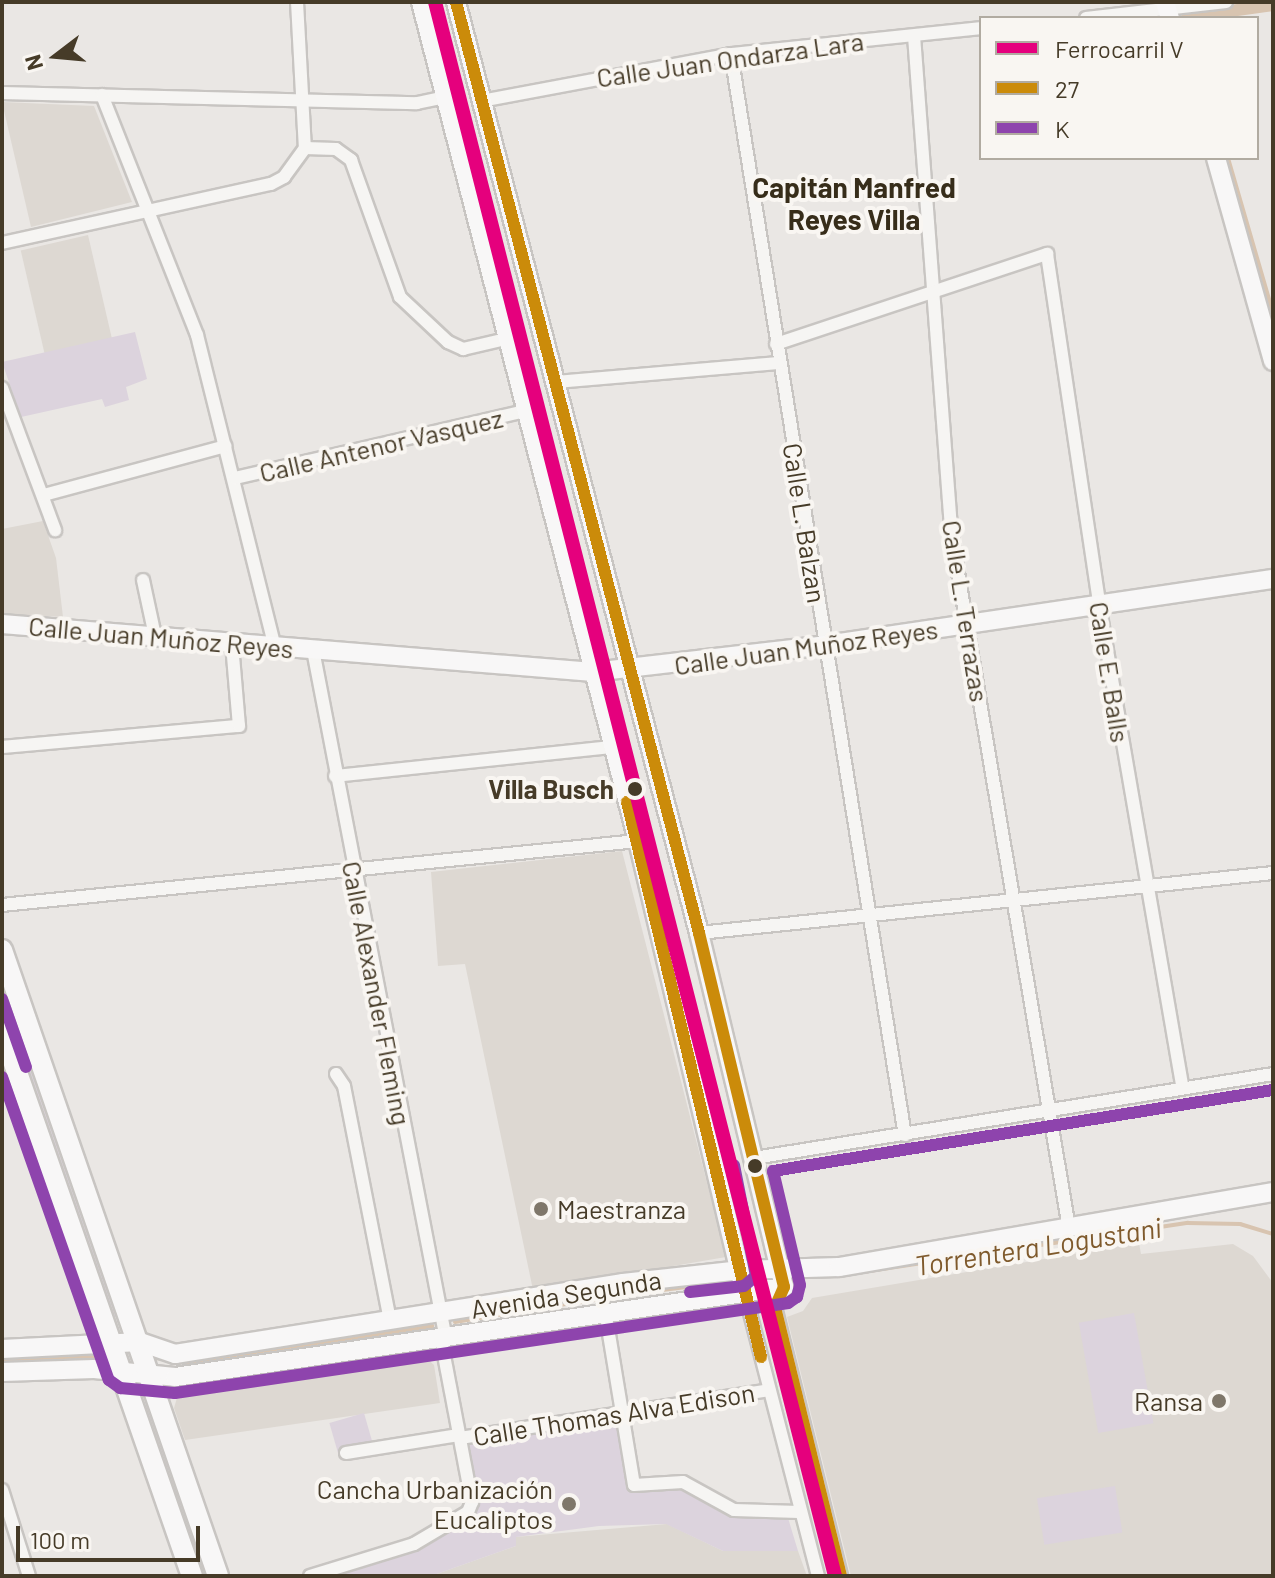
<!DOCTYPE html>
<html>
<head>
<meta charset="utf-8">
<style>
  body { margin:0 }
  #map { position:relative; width:1275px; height:1578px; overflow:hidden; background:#eae7e4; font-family:Barlow,sans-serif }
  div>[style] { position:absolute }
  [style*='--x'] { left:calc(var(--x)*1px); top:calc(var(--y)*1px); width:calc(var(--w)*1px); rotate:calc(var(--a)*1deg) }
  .built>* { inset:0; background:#ddd8d2; transform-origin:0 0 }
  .green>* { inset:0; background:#dcd3dd; transform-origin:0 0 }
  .stream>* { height:4px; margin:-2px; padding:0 2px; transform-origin:2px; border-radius:2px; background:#d8c4b0 }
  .canal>* { height:12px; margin:-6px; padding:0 6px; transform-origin:6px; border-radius:6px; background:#d8c4b0 }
  .roads { filter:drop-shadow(2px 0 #c8c5c2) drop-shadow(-2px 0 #c8c5c2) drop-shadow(0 2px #c8c5c2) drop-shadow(0 -2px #c8c5c2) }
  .street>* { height:12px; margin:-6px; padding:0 6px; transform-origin:6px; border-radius:6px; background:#f6f5f3 }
  .secondary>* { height:18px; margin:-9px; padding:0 9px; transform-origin:9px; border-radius:9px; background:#f8f7f7 }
  .primary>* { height:20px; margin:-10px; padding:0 10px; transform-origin:10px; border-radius:10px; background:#f8f7f7 }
  .bus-1>* { height:12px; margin:-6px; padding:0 6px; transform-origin:6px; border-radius:6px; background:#cb8b0a }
  .bus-2>* { height:12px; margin:-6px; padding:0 6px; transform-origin:6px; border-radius:6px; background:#8e44ad }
  .rail-1>* { height:14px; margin:-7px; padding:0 7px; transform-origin:7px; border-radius:7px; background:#e5007d }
  .dots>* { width:22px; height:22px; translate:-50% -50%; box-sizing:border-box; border:4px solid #f9f6f2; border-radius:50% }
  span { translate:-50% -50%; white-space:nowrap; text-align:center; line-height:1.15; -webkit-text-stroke:8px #f9f6f2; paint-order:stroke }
  .street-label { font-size:26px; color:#463b28 }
  .stop-label { font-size:26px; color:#463b28; font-weight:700 }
  .right { translate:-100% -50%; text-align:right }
  .poi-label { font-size:26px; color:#463b28 }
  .left { translate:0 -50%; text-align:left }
  .neighbourhood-label { font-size:28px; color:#372d1a; font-weight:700 }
  .water-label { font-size:28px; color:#7f5a2c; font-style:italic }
  .frame { position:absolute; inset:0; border:4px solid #463b28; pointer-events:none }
  .legend { position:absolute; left:979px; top:16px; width:280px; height:144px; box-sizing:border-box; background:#f9f6f2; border:2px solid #b1aba1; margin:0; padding:10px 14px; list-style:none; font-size:24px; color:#463b28 }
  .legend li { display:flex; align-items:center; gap:16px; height:40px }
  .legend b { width:40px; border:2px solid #b1aba1 }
  .north { position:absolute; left:16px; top:16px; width:80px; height:80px; -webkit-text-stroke:6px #f9f6f2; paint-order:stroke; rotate:254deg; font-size:22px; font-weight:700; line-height:32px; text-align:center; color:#463b28 }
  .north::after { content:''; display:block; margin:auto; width:28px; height:36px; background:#463b28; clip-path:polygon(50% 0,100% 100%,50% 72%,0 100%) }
  .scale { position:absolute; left:16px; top:1526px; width:184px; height:36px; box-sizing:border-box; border:4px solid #463b28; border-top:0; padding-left:10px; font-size:24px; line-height:28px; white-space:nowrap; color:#463b28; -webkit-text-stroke:6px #f9f6f2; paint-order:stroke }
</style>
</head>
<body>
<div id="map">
  <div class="built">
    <div style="clip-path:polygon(2px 102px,94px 106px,132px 202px,31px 227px)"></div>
    <div style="left:88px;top:235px;width:106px;height:69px;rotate:77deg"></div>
    <div style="clip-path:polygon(43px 521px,56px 558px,63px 617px,2px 614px,2px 529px)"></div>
    <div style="clip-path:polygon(622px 851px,726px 1257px,533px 1290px,465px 964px,438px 966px,431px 872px)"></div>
    <div style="clip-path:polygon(1139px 1243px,1141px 1254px,1233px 1244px,1253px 1256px,1273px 1283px,1273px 1576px,851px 1576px,787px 1317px,803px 1311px,812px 1298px)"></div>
    <div style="clip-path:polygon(423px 1355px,434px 1365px,440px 1403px,185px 1440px,174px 1408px,179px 1391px)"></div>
    <div style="clip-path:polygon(667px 1524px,723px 1551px,798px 1551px,807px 1576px,431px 1576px,516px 1546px,515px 1537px)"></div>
  </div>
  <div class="green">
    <div style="clip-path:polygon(135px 332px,147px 379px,126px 387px,129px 400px,105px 407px,102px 399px,21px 417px,2px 362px)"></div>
    <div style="clip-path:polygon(11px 1016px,16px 1016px,117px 1318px,112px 1314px,6px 1022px)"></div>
    <div style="left:1134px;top:1313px;width:112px;height:56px;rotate:80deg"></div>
    <div style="clip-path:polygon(148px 1403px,212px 1576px,199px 1576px,144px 1410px)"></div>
    <div style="left:364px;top:1413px;width:32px;height:36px;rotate:74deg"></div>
    <div style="clip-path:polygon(610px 1422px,616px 1425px,629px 1491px,682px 1487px,739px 1516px,788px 1518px,798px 1551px,723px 1551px,666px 1524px,599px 1526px,516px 1537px,516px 1546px,431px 1576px,334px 1576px,470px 1521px,478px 1503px,468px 1448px,471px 1444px)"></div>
    <div style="left:1115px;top:1486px;width:47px;height:79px;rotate:81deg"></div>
  </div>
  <div class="stream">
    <div style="--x:1187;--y:17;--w:1;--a:45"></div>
    <div style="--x:1228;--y:158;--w:161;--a:73.8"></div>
    <div style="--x:843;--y:1275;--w:349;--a:-8.6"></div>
    <div style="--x:1188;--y:1223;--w:52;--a:1.1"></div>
    <div style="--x:1240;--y:1224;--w:34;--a:17"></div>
    <div style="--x:638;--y:1293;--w:97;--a:-7.1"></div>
    <div style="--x:455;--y:1322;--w:157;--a:-9.2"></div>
    <div style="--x:156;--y:1358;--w:32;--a:7"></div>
    <div style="--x:188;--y:1362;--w:247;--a:-8.4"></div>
    <div style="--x:2;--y:1359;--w:101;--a:-1.1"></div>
  </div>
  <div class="canal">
    <div style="--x:1187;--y:17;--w:87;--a:-7.9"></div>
  </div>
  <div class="roads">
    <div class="street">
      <div style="--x:297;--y:2;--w:146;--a:86.9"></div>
      <div style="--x:1086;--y:18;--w:141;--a:-6.5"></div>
      <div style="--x:914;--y:36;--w:496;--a:85.7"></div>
      <div style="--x:951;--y:531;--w:707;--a:80.39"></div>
      <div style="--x:731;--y:54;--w:1095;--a:80.86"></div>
      <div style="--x:2;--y:93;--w:415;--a:1.4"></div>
      <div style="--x:417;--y:103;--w:30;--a:-12"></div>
      <div style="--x:102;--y:95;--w:258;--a:68.4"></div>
      <div style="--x:197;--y:335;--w:322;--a:76"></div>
      <div style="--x:481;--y:101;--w:254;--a:-10.6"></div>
      <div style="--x:731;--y:54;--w:251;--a:-5.9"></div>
      <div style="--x:305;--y:148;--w:31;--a:2"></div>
      <div style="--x:336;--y:149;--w:19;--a:36"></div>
      <div style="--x:351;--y:160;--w:145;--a:70.3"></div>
      <div style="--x:400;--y:297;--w:66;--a:43.2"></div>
      <div style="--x:448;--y:342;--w:17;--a:25"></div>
      <div style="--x:463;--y:349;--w:44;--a:-13.1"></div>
      <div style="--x:2;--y:243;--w:275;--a:-12.4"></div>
      <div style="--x:271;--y:184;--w:15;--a:-28"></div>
      <div style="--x:284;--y:177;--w:36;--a:-54"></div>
      <div style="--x:776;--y:344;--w:286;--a:-18.4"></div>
      <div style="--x:1047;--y:254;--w:354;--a:81.5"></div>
      <div style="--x:1099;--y:604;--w:491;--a:80.2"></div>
      <div style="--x:556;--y:382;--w:223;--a:-4.9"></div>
      <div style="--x:2;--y:388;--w:152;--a:69.5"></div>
      <div style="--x:235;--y:478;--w:299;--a:-13"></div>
      <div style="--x:44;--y:495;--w:188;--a:-15.1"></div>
      <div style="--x:143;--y:580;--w:57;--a:77.9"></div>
      <div style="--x:313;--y:650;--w:697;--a:79.08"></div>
      <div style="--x:2;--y:747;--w:238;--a:-5.1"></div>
      <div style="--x:239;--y:726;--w:82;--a:-94.9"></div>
      <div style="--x:335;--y:776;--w:279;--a:-6"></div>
      <div style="--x:2;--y:905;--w:639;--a:-5.75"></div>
      <div style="--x:699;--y:933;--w:577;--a:-5.97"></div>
      <div style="--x:336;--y:1074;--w:14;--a:56"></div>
      <div style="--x:344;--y:1086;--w:239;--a:78.9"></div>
      <div style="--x:754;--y:1158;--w:526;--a:-9.19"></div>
      <div style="--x:784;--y:1287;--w:22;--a:114"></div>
      <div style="--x:775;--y:1307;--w:277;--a:76.2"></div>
      <div style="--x:744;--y:1290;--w:295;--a:75.5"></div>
      <div style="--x:605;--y:1310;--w:177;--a:80.6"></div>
      <div style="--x:634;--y:1485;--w:49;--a:-3.5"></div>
      <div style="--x:683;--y:1482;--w:58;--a:28.8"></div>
      <div style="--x:734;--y:1510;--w:65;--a:1.8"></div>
      <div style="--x:460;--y:1438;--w:313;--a:-8.8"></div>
      <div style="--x:346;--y:1453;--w:114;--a:-9.1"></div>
      <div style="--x:2;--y:1490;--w:90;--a:72.6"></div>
      <div style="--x:310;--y:1576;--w:109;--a:-17.1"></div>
      <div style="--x:414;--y:1544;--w:63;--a:-30.7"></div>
      <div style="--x:468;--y:1512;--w:11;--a:-68"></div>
      <div style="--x:472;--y:1502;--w:170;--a:-100.8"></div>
    </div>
    <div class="secondary">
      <div style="--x:421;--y:2;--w:867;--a:75.5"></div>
      <div style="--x:638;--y:841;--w:461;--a:76.7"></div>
      <div style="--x:1165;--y:2;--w:17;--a:73"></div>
      <div style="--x:1216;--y:158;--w:211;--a:74.3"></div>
      <div style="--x:2;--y:624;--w:593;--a:4.64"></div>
      <div style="--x:593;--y:672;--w:234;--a:-6.6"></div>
      <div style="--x:825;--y:645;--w:453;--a:-8.4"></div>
      <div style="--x:2;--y:1349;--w:138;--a:-2.9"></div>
      <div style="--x:140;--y:1342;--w:37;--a:19"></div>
      <div style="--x:175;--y:1354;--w:454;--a:-9"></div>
      <div style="--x:623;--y:1283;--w:119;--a:-6.3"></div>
      <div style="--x:741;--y:1270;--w:98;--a:-1.8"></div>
      <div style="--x:839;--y:1267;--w:440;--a:-9.8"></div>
      <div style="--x:2;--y:1372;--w:92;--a:-1.9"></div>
      <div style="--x:94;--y:1369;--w:81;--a:5.6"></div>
      <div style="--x:175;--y:1377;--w:616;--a:-8.41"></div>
      <div style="--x:784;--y:1287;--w:364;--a:-103.5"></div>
      <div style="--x:699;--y:933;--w:962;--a:-104.63"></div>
    </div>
    <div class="primary">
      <div style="--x:2;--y:950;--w:662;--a:70.96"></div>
      <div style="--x:2;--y:1029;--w:579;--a:70.85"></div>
    </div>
  </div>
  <div class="bus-1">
    <div style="--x:456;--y:2;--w:962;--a:75.37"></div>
    <div style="--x:699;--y:933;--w:364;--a:76.5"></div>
    <div style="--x:784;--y:1287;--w:22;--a:114"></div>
    <div style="--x:775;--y:1307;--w:277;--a:76.2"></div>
    <div style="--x:627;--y:802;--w:571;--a:76.43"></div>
  </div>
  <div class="bus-2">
    <div style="--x:2;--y:999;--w:72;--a:70.6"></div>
    <div style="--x:2;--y:1077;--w:321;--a:70.6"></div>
    <div style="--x:109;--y:1380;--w:14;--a:36"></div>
    <div style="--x:120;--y:1388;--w:55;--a:5.2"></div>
    <div style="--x:175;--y:1393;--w:620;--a:-8.35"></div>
    <div style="--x:788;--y:1303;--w:11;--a:-34"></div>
    <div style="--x:797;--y:1297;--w:12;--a:-76"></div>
    <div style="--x:800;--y:1285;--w:117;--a:-103.3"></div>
    <div style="--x:773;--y:1171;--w:507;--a:-9.2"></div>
    <div style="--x:690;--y:1292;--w:54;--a:-6.3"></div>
    <div style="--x:744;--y:1286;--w:16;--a:-40"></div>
    <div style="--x:756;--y:1276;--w:113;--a:-101.2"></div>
  </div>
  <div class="rail-1">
    <div style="--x:435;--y:2;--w:1624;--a:75.74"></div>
  </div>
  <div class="dots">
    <div style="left:635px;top:789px;background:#463b28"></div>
    <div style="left:755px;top:1166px;background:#463b28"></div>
    <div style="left:541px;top:1209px;background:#7f776a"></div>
    <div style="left:1219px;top:1401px;background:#7f776a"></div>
    <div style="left:569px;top:1504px;background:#7f776a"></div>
  </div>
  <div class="street-label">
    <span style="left:730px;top:59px;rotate:-8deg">Calle Juan Ondarza Lara</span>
    <span style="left:381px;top:445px;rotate:-13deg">Calle Antenor Vasquez</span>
    <span style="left:805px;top:523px;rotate:81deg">Calle L. Balzan</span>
    <span style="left:966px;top:611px;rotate:81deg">Calle L. Terrazas</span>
    <span style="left:161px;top:637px;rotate:5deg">Calle Juan Muñoz Reyes</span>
    <span style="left:806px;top:647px;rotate:-8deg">Calle Juan Muñoz Reyes</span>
    <span style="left:1110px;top:672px;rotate:81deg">Calle E. Balls</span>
    <span style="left:377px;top:993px;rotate:79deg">Calle Alexander Fleming</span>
    <span style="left:566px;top:1294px;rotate:-9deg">Avenida Segunda</span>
    <span style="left:614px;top:1414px;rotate:-9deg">Calle Thomas Alva Edison</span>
  </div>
  <div class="stop-label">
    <span class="right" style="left:614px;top:789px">Villa Busch</span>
  </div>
  <div class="poi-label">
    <span class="left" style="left:557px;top:1209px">Maestranza</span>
    <span class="right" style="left:1203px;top:1401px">Ransa</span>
    <span class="right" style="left:553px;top:1504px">Cancha Urbanización<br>Eucaliptos</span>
  </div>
  <div class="neighbourhood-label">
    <span style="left:854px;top:203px">Capitán Manfred<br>Reyes Villa</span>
  </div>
  <div class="water-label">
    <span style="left:1038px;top:1246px;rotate:-9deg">Torrentera Logustani</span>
  </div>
  <div class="frame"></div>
  <ul class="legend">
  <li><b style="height:10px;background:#e5007d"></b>Ferrocarril V</li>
  <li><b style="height:10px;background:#cb8b0a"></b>27</li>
  <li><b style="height:10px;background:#8e44ad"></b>K</li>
  </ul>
  <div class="north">N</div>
  <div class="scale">100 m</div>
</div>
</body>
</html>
